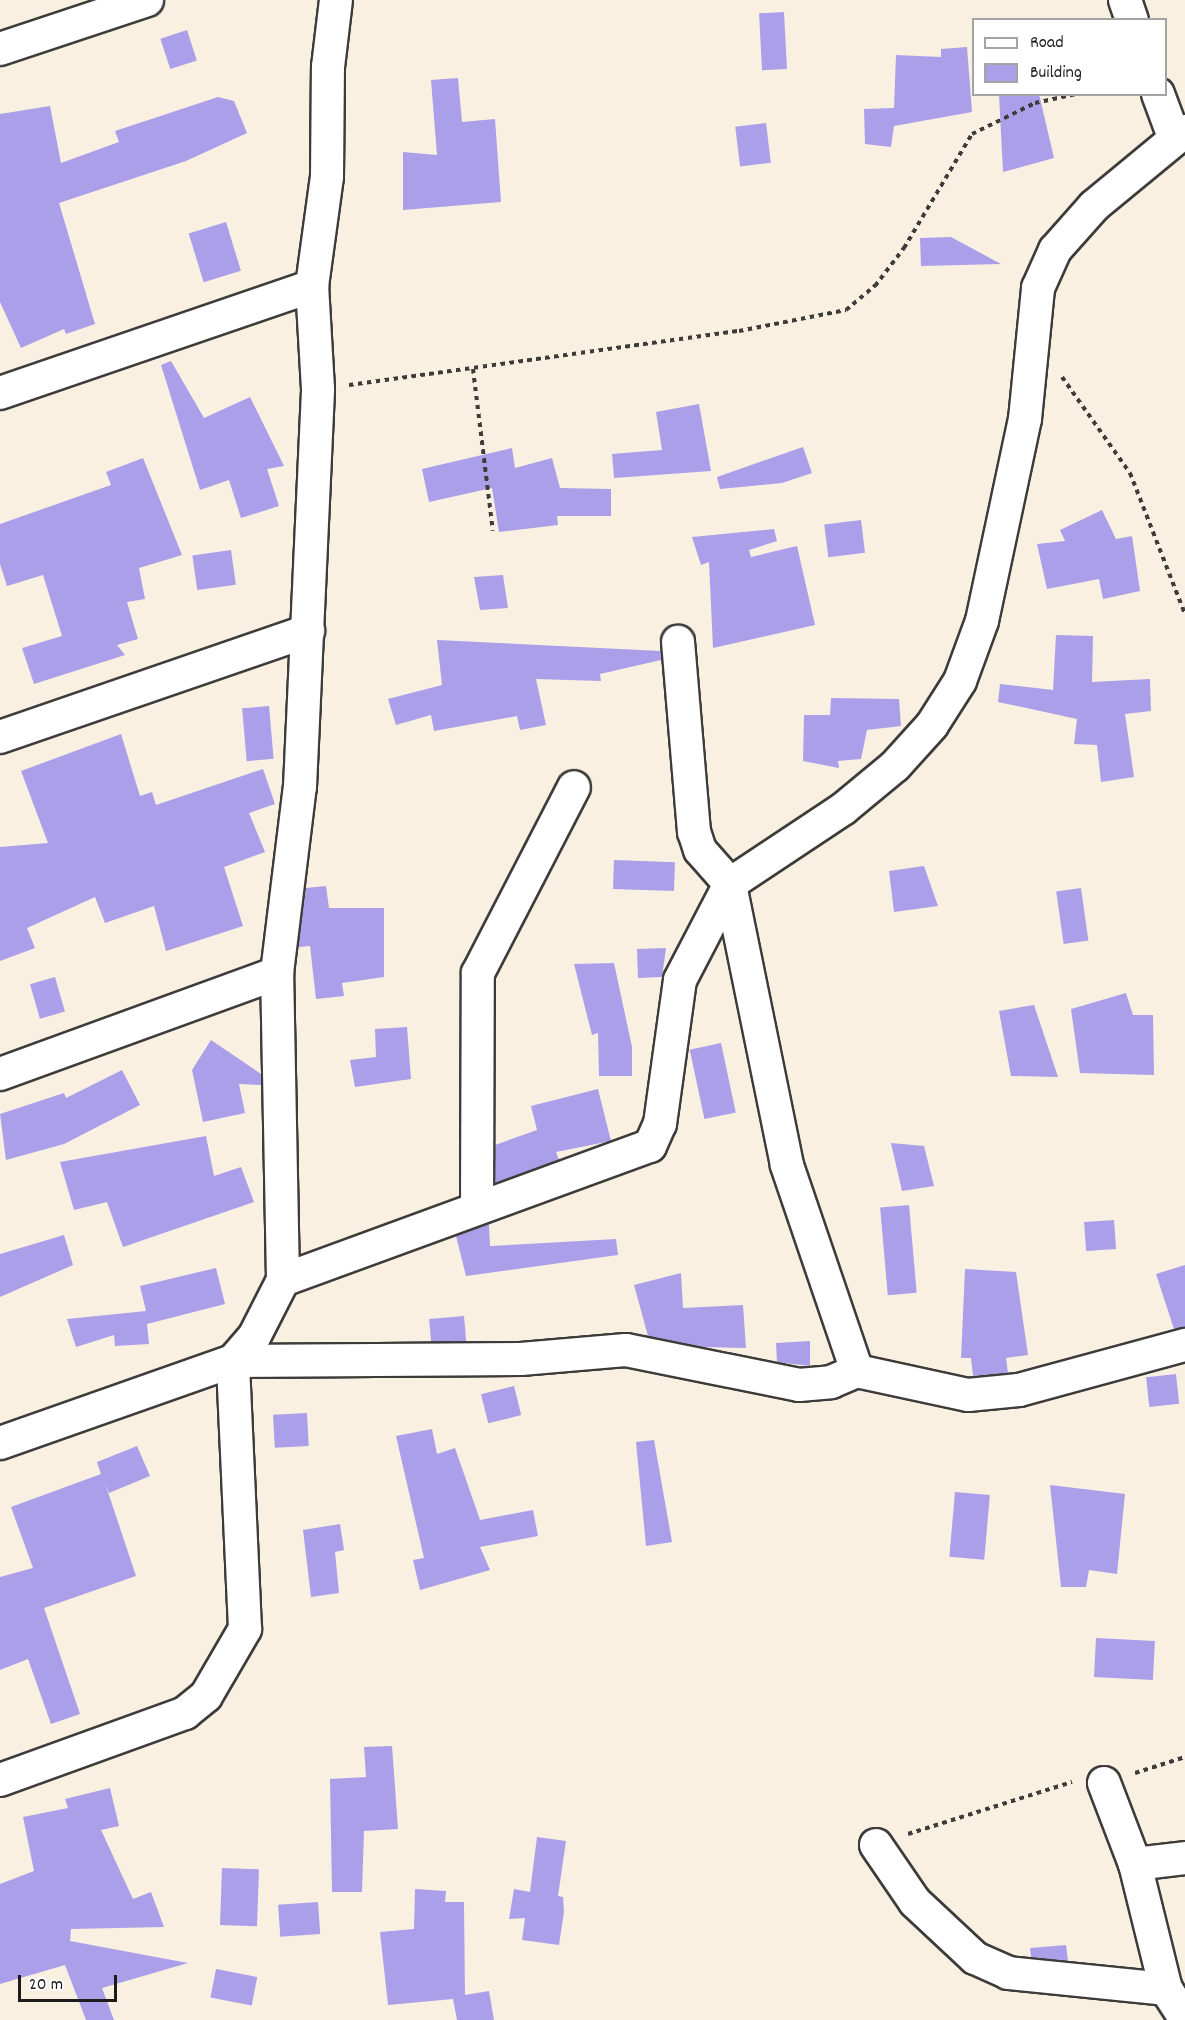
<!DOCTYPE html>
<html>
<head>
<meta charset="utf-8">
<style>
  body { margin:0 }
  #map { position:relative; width:1185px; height:2020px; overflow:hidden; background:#f9f0e2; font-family:Dekko,sans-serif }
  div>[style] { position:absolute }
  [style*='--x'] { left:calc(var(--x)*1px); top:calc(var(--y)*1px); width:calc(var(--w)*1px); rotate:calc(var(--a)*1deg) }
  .building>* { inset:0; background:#ab9fea; transform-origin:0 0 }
  .path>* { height:4px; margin-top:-2px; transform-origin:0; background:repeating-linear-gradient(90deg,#3d3c3a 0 4.5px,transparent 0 9px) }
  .roads { filter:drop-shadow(2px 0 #3d3c3a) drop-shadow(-2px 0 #3d3c3a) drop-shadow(0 2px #3d3c3a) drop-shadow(0 -2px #3d3c3a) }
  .minor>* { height:32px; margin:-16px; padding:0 16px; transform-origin:16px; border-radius:16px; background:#fff }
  span { translate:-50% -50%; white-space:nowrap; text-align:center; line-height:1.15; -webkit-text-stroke:5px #fff; paint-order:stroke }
  .legend { position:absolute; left:972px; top:18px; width:195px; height:78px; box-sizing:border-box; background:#fff; border:2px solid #a4a4a4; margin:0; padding:8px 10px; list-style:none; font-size:18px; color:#1c1c1c }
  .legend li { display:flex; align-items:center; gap:12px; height:30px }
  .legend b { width:30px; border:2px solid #a4a4a4 }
  .scale { position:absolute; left:18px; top:1975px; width:99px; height:27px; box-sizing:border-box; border:3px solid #1c1c1c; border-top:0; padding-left:8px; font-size:18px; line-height:21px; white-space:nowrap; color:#1c1c1c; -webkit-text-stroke:4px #fff; paint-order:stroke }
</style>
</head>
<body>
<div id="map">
  <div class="building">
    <div style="left:784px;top:12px;width:57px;height:25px;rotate:87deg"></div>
    <div style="left:187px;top:30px;width:32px;height:28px;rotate:72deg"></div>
    <div style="clip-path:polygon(967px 47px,972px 112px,894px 126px,891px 147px,865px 144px,864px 109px,894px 108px,896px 55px,941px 57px,941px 49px)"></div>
    <div style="clip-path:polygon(458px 78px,462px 122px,495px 119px,501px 202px,403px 210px,403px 152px,437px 155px,431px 80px)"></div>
    <div style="clip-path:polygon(999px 94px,1039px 94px,1054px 158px,1003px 172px)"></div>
    <div style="clip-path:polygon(218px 97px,234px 101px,247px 133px,186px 161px,59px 203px,95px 324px,66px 334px,64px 329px,21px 348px,0 302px,0 114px,50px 106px,61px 163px,119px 142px,115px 131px)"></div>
    <div style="left:766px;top:123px;width:40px;height:31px;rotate:83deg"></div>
    <div style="left:226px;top:222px;width:51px;height:39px;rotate:73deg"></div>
    <div style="clip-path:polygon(951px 237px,1001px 264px,921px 266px,920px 238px)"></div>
    <div style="clip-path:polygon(171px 361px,204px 418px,250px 397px,284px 466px,267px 469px,279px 506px,241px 518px,229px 480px,200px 490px,161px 365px)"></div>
    <div style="clip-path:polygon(699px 404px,711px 471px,614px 478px,612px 454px,662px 450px,656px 412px)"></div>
    <div style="clip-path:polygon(803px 447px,812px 473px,782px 483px,720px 489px,717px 477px)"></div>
    <div style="clip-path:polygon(512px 448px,515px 468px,552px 458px,560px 488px,611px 489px,611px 516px,557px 516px,558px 525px,499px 532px,492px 488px,429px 502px,422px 469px)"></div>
    <div style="clip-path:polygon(143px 458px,182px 555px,139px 568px,145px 599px,127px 602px,138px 639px,117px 645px,125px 655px,34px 684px,22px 648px,62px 636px,43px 575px,7px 586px,0 564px,0 524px,111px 485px,106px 472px)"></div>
    <div style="clip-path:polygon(1102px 510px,1116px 539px,1132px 536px,1140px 591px,1103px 599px,1099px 579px,1047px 589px,1037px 544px,1065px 541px,1060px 530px)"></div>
    <div style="left:861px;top:520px;width:33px;height:37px;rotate:83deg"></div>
    <div style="clip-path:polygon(774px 529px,777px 541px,749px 550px,751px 557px,797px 546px,815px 625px,713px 648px,709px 562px,701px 565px,692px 537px)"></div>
    <div style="left:231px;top:550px;width:35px;height:39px;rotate:82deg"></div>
    <div style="clip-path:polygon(503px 575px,508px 608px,480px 610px,474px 577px)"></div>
    <div style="clip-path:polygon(1056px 635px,1093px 636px,1092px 682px,1150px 679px,1151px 711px,1125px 714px,1134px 777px,1101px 782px,1097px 745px,1074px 744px,1077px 719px,998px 702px,1000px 684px,1053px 690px)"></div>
    <div style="clip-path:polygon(437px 640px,661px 651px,661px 660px,600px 674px,601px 681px,536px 679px,546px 725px,520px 730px,517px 716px,434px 731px,431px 715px,396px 725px,388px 699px,442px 685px)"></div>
    <div style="clip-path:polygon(831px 698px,899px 699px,901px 726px,867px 730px,861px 759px,838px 761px,839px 768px,803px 761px,804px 715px,830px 715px)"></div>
    <div style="left:269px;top:706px;width:53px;height:27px;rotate:85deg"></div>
    <div style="clip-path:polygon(121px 734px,140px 796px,152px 792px,156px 805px,263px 769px,275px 804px,249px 813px,265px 852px,224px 867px,243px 926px,166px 951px,154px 906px,105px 923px,95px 897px,27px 928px,35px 948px,0 961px,0 847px,48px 843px,21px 771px)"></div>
    <div style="left:614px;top:860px;width:61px;height:29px;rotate:2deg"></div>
    <div style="clip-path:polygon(924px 866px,938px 906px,894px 912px,889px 871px)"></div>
    <div style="clip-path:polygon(326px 886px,329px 908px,384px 908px,384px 977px,342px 983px,344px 996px,316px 999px,310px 946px,298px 947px,306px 888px)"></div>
    <div style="left:1081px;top:888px;width:53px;height:25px;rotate:82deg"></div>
    <div style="clip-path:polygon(666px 948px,662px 977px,638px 978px,637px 949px)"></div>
    <div style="clip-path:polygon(614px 963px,632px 1047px,632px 1076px,599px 1076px,598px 1033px,592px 1035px,574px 964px)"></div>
    <div style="left:55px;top:977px;width:36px;height:26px;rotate:74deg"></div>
    <div style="clip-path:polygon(1126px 993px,1133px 1015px,1153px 1015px,1154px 1075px,1080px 1073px,1071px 1009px)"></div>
    <div style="clip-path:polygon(1034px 1005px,1058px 1077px,1011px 1076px,999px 1011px)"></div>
    <div style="clip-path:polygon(407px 1027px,411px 1079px,355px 1087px,350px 1060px,376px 1057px,375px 1029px)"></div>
    <div style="clip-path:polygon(211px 1040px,261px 1074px,261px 1085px,239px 1084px,245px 1113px,203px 1122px,192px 1070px)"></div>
    <div style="left:721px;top:1043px;width:71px;height:32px;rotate:78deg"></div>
    <div style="clip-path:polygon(122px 1070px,140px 1105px,64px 1144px,6px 1160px,0 1114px,64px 1093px,66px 1098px)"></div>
    <div style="clip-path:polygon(598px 1089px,611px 1141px,556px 1152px,559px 1160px,495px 1183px,495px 1145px,537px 1130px,531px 1106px)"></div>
    <div style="clip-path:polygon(206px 1136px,214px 1176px,241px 1167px,254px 1202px,123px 1247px,107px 1202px,74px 1210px,60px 1162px)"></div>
    <div style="clip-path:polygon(891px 1143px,924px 1146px,934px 1186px,902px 1191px)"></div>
    <div style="left:909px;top:1205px;width:88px;height:29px;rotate:85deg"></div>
    <div style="left:1114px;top:1220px;width:29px;height:30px;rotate:86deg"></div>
    <div style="clip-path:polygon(489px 1224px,490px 1246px,616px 1239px,618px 1255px,466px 1276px,456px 1236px)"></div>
    <div style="clip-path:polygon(64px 1235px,73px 1265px,0 1297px,0 1254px)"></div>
    <div style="clip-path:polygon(1185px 1265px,1185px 1328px,1174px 1329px,1156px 1274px)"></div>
    <div style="clip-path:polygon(216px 1268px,225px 1304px,147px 1324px,149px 1344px,115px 1346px,114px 1335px,76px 1347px,67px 1319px,146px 1311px,140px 1286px)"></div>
    <div style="clip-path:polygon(965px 1269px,1016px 1272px,1028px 1355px,1006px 1358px,1008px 1373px,973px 1376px,971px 1358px,961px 1358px)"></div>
    <div style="clip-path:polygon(681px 1273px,683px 1308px,743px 1305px,746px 1348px,704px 1347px,648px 1336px,634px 1285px)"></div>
    <div style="left:464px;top:1316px;width:25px;height:35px;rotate:85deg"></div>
    <div style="clip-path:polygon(810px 1341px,810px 1366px,777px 1362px,776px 1343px)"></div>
    <div style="left:1176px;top:1374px;width:30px;height:30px;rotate:84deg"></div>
    <div style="left:514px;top:1386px;width:30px;height:34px;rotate:76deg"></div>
    <div style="left:307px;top:1413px;width:33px;height:34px;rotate:87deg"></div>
    <div style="clip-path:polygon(432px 1429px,437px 1454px,455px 1448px,480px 1520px,533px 1510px,538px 1536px,480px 1547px,490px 1570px,420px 1590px,413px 1560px,424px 1558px,396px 1436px)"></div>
    <div style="clip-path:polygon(654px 1440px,672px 1542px,646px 1546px,636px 1442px)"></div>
    <div style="clip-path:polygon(137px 1446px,150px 1476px,109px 1493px,105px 1483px,136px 1576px,44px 1608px,80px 1714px,51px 1724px,28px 1659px,0 1670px,0 1577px,33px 1568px,11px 1507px,101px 1474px,97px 1462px)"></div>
    <div style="clip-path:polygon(1050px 1485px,1125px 1494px,1117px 1574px,1089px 1570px,1086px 1587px,1061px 1587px)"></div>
    <div style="left:955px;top:1492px;width:35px;height:65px;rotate:5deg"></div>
    <div style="clip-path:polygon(340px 1524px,344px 1550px,335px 1552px,339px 1593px,311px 1597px,303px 1530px)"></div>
    <div style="left:1096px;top:1638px;width:59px;height:39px;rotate:3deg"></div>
    <div style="clip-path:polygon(392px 1746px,398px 1829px,364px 1831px,362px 1892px,332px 1892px,330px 1779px,366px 1777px,364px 1747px)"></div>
    <div style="clip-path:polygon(110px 1788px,119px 1826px,101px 1830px,133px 1899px,151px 1892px,164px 1927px,71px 1929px,70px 1941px,188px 1963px,102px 1988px,114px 2020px,86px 2020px,65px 1965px,0 1984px,0 1884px,34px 1871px,23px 1817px,68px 1808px,65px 1799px)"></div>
    <div style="clip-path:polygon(537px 1837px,566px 1841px,558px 1896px,563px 1897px,564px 1912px,559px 1945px,522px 1940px,525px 1918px,509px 1919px,514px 1889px,530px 1892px)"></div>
    <div style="left:222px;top:1868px;width:37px;height:57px;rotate:2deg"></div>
    <div style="clip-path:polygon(415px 1889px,446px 1891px,445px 1902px,464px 1902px,465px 1995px,489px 1991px,494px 2020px,457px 2020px,453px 1999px,388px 2005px,380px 1932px,414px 1929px)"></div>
    <div style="left:318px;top:1902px;width:32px;height:40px;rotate:86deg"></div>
    <div style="clip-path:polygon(1066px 1945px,1068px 1961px,1031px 1957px,1030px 1948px)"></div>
    <div style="left:216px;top:1969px;width:42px;height:29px;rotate:11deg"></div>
  </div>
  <div class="path">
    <div style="--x:473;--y:369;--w:163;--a:83"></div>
    <div style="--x:1062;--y:377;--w:118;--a:54.7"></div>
    <div style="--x:1130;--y:473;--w:151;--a:68.7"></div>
    <div style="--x:349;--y:385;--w:394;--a:-7.9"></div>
    <div style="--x:739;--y:331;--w:109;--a:-11.1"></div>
    <div style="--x:846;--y:310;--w:38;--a:-40"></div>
    <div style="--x:875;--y:286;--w:48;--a:-52.7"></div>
    <div style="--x:904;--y:248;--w:133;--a:-59.2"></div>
    <div style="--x:972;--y:134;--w:70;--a:-26.2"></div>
    <div style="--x:1035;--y:103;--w:42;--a:-12.4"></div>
    <div style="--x:1135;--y:1773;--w:52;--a:-17.7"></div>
    <div style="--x:908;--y:1834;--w:172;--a:-17.6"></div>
  </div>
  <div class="roads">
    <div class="minor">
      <div style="--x:1125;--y:0;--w:21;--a:71"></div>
      <div style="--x:0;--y:49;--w:155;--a:-18.4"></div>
      <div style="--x:1158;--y:94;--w:46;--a:69.6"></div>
      <div style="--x:0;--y:393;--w:330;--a:-18.9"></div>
      <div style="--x:0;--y:737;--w:326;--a:-19"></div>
      <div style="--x:0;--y:1074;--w:295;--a:-20"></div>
      <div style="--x:477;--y:1205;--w:232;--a:-89.8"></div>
      <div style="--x:478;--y:973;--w:209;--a:-62.7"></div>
      <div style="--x:283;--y:1280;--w:391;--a:-20.1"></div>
      <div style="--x:650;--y:1146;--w:24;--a:-66"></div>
      <div style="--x:660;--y:1124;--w:145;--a:-82.1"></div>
      <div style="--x:680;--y:980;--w:108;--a:-62.5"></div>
      <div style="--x:730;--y:884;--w:136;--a:-33.6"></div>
      <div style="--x:843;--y:809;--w:67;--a:-39.6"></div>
      <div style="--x:895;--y:766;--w:55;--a:-47.9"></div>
      <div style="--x:932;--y:725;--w:52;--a:-57.5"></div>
      <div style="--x:960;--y:681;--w:64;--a:-69.9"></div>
      <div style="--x:982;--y:621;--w:207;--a:-78"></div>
      <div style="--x:1025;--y:419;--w:132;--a:-84.3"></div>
      <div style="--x:1038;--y:288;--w:42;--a:-65.9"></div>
      <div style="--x:1055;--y:250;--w:59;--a:-48.4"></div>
      <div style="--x:1094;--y:206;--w:118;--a:-39.5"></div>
      <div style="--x:857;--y:1371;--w:114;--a:12.2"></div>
      <div style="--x:968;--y:1395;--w:51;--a:-5.6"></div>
      <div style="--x:1019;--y:1390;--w:172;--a:-15.2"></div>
      <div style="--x:0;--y:1443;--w:247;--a:-19.4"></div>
      <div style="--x:233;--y:1361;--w:288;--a:-0.4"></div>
      <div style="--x:521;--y:1359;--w:105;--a:-4.9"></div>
      <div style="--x:626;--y:1350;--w:177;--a:11.4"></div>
      <div style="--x:799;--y:1385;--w:32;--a:-5"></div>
      <div style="--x:831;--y:1382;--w:28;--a:-23"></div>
      <div style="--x:857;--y:1371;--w:218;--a:-108.8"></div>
      <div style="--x:787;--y:1165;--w:287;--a:-101.5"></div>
      <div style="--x:730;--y:884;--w:45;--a:-131.4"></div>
      <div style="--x:700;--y:850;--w:19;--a:-108"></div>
      <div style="--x:694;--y:832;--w:191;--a:-94.8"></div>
      <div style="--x:0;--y:1780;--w:197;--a:-19.9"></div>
      <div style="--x:185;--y:1713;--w:27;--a:-39"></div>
      <div style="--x:206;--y:1696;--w:78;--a:-59.8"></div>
      <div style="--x:245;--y:1629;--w:268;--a:-92.6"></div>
      <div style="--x:233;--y:1361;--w:32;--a:-49"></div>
      <div style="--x:254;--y:1337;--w:64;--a:-63"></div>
      <div style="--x:283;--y:1280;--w:307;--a:-91.1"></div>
      <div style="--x:277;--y:973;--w:187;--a:-83"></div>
      <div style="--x:300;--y:787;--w:398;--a:-87.4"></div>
      <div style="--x:318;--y:389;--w:103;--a:-93.3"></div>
      <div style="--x:312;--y:286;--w:110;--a:-82.2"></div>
      <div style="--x:327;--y:177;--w:110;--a:-89.5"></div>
      <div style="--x:328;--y:67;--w:67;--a:-83.2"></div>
      <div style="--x:1104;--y:1783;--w:87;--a:69.1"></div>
      <div style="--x:1135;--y:1864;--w:129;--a:76.1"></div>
      <div style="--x:1166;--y:1989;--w:35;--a:57"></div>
      <div style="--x:876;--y:1845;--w:69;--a:55.6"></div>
      <div style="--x:915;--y:1902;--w:82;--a:43"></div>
      <div style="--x:975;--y:1958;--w:36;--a:24"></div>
      <div style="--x:1008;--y:1973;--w:159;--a:5.8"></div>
      <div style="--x:1135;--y:1864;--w:50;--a:-6.8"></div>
    </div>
  </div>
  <ul class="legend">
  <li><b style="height:8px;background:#fff"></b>Road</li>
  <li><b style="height:16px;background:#ab9fea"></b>Building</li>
  </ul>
  <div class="scale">20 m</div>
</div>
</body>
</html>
